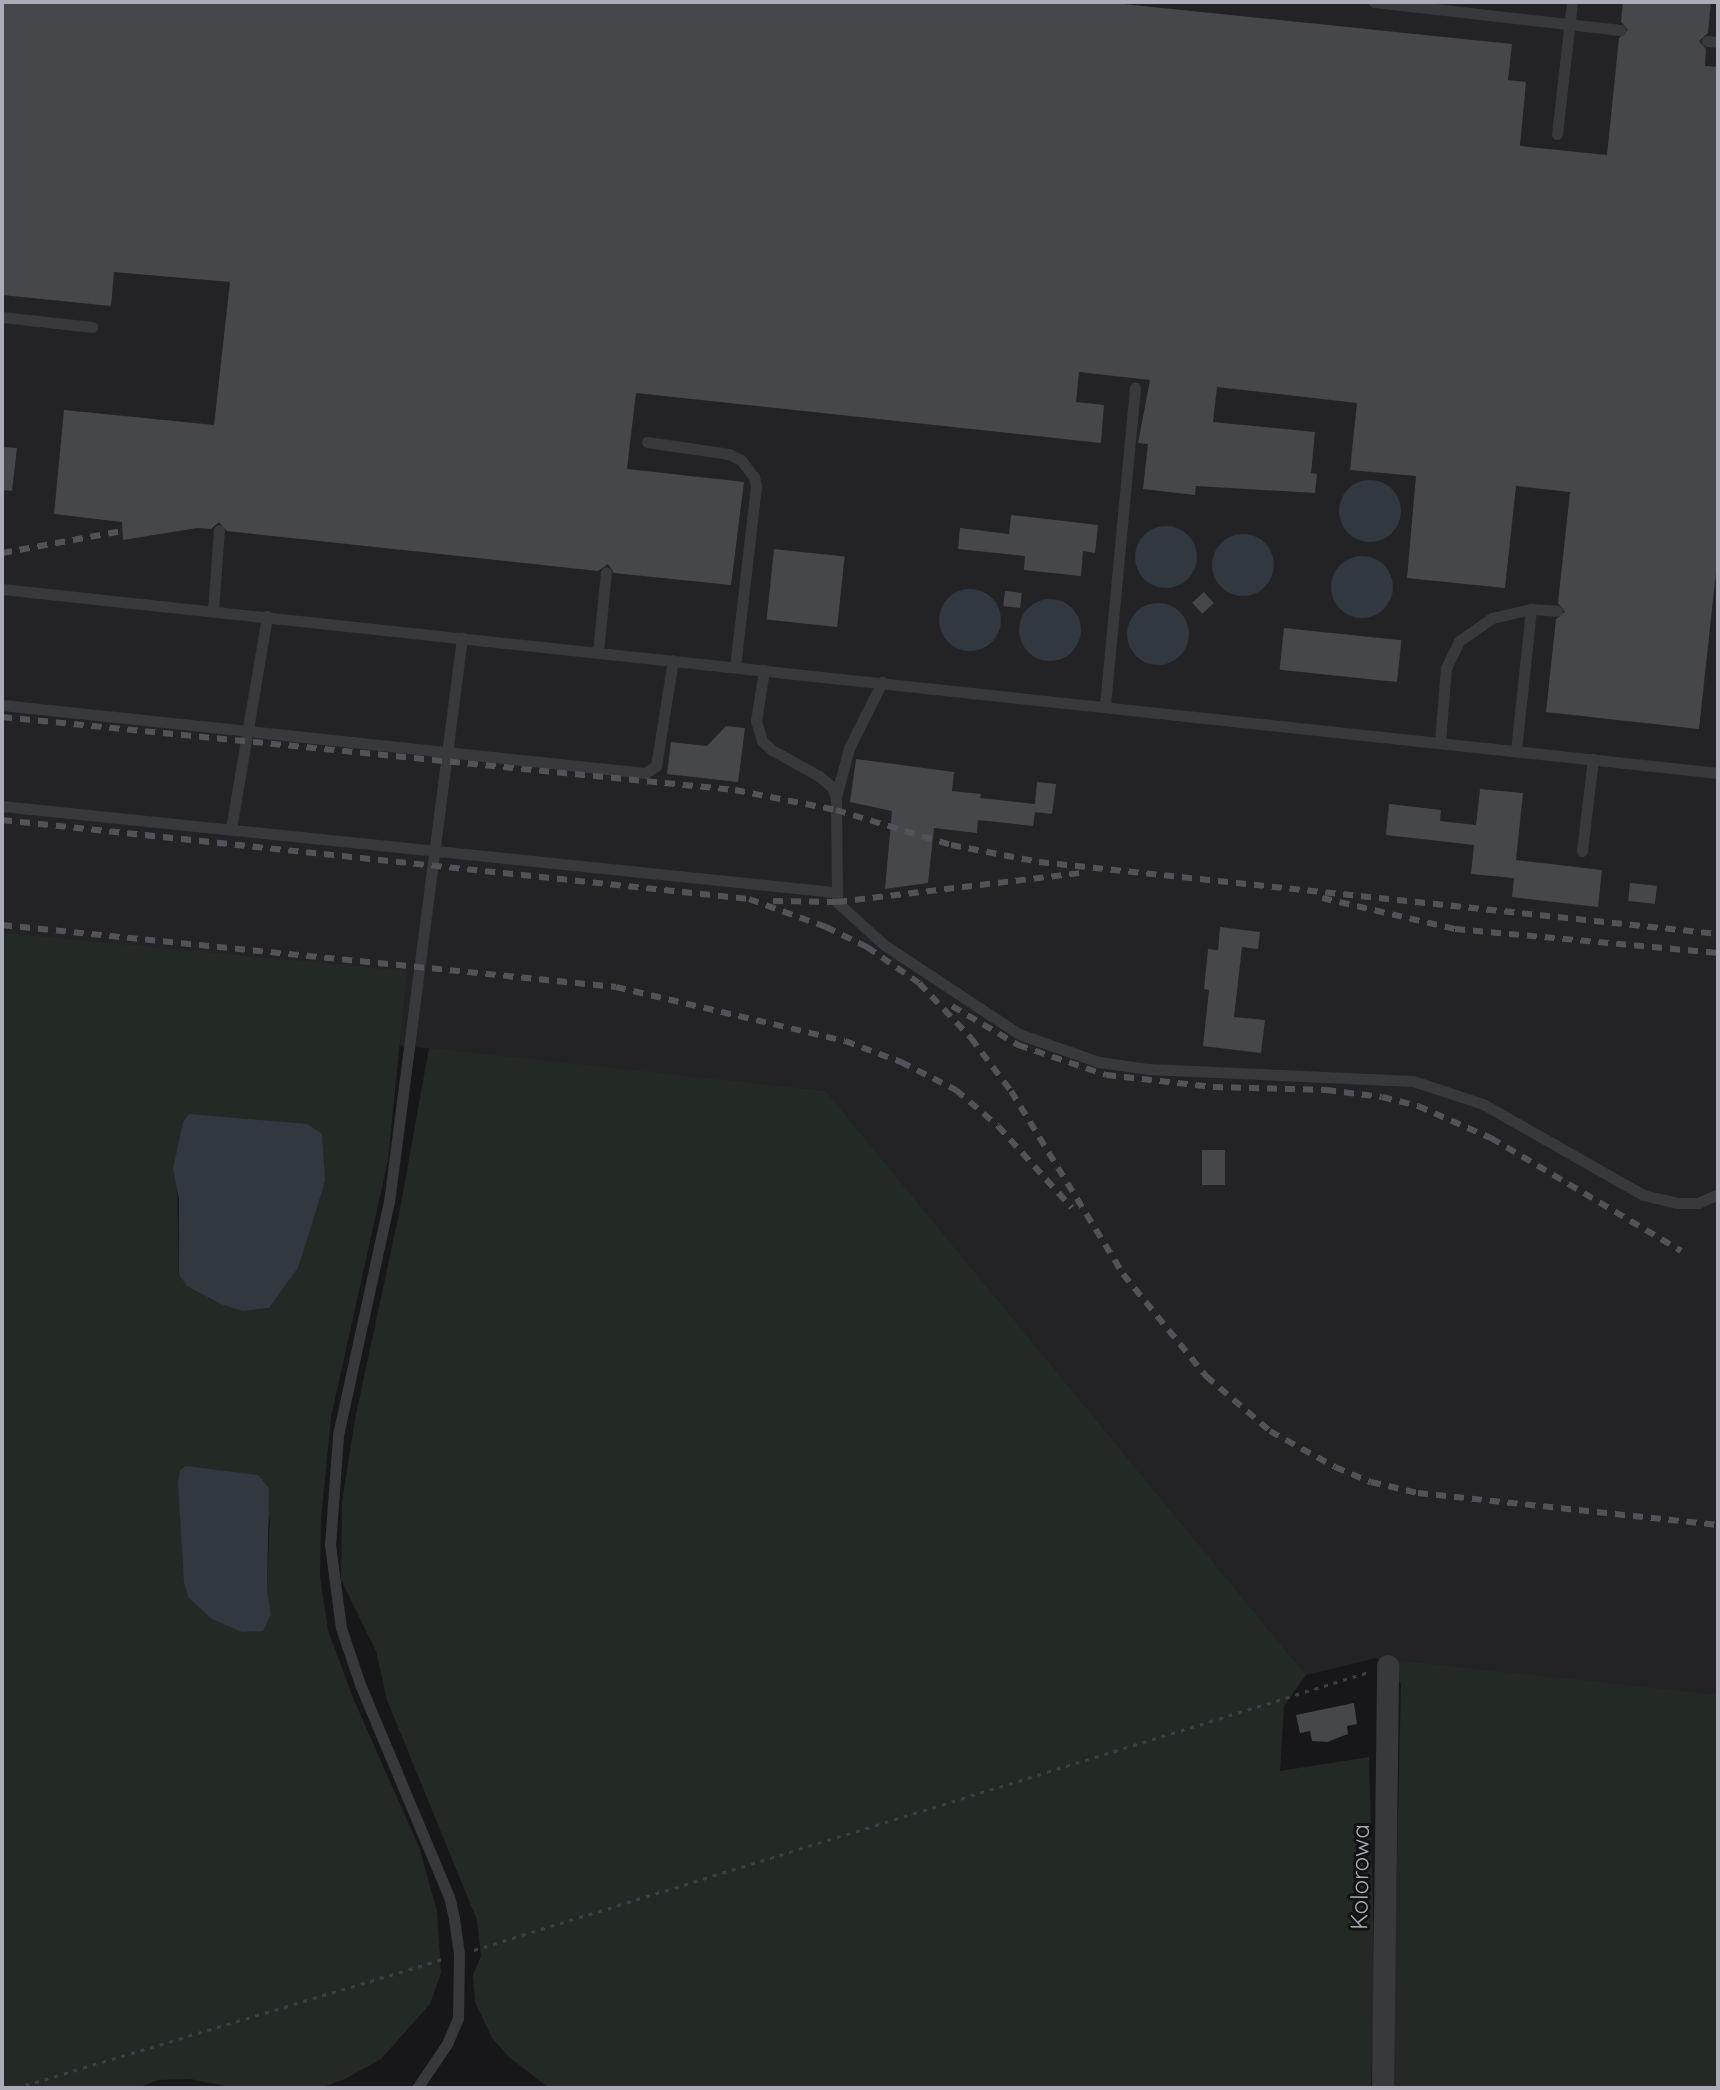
<!DOCTYPE html>
<html>
<head>
<meta charset="utf-8">
<style>
  body { margin:0 }
  #map { position:relative; width:1720px; height:2090px; overflow:hidden; background:#171719; font-family:Quicksand,sans-serif }
  div>[style] { position:absolute }
  [style*='--x'] { left:calc(var(--x)*1px); top:calc(var(--y)*1px); width:calc(var(--w)*1px); rotate:calc(var(--a)*1deg) }
  .built>* { inset:0; background:#232326 }
  .green>* { inset:0; background:#232a25 }
  .water>* { inset:0; background:#313840 }
  .round { border-radius:50% }
  .building>* { inset:0; background:#46474b; transform-origin:0 0 }
  .path>* { height:3px; margin-top:-1.5px; transform-origin:0; background:repeating-linear-gradient(90deg,#3e3f44 0 4px,transparent 0 10px) }
  .lane>* { height:11px; margin:-5.5px; padding:0 5.5px; transform-origin:5.5px; border-radius:5.5px; background:#38393d }
  .street>* { height:22px; margin:-11px; padding:0 11px; transform-origin:11px; border-radius:11px; background:#38393d }
  .rail>* { height:6px; margin-top:-3px; transform-origin:0; background:repeating-linear-gradient(90deg,#525258 0 10px,transparent 0 18px) }
  span { translate:-50% -50%; white-space:nowrap; text-align:center; line-height:1.15; -webkit-text-stroke:6px #121214; paint-order:stroke }
  .street-label { font-size:24px; color:#aaadb7 }
  .frame { position:absolute; inset:0; border:4px solid #aaadb7; pointer-events:none }
</style>
</head>
<body>
<div id="map">
  <div class="built">
    <div style="clip-path:polygon(2px 2px,1718px 2px,1718px 1696px,1376px 1658px,1306px 1675px,826px 1091px,2px 1003px)"></div>
  </div>
  <div class="green">
    <div style="clip-path:polygon(evenodd,2px 933px,407px 971px,388px 1160px,331px 1417px,321px 1519px,320px 1577px,328px 1630px,353px 1698px,419px 1847px,437px 1911px,441px 1973px,430px 2004px,381px 2059px,345px 2079px,320px 2088px,235px 2088px,190px 2079px,158px 2080px,137px 2088px,2px 2088px,2px 933px,325px 1181px,298px 1268px,269px 1308px,243px 1311px,179px 1274px,177px 1185px,325px 1181px,2px 933px,270px 1516px,267px 1589px,271px 1614px,242px 1632px,270px 1516px)"></div>
    <div style="clip-path:polygon(429px 1048px,826px 1091px,1306px 1675px,1284px 1706px,1280px 1771px,1369px 1757px,1375px 1981px,1371px 2088px,549px 2088px,509px 2057px,492px 2038px,475px 2002px,473px 1975px,481px 1956px,477px 1920px,387px 1700px,376px 1651px,341px 1580px,342px 1502px,355px 1419px,400px 1209px)"></div>
    <div style="clip-path:polygon(1376px 1658px,1718px 1695px,1718px 2088px,1392px 2088px,1401px 1684px,1390px 1665px)"></div>
  </div>
  <div class="water">
    <div class="round" style="left:1339px;top:480px;width:62px;height:62px"></div>
    <div class="round" style="left:1135px;top:526px;width:62px;height:62px"></div>
    <div class="round" style="left:1212px;top:534px;width:62px;height:62px"></div>
    <div class="round" style="left:1331px;top:556px;width:62px;height:62px"></div>
    <div class="round" style="left:939px;top:589px;width:62px;height:62px"></div>
    <div class="round" style="left:1019px;top:599px;width:62px;height:62px"></div>
    <div class="round" style="left:1127px;top:603px;width:62px;height:62px"></div>
    <div style="clip-path:polygon(189px 1114px,307px 1124px,322px 1134px,325px 1181px,313px 1221px,298px 1268px,269px 1308px,243px 1311px,221px 1304px,187px 1286px,179px 1274px,179px 1199px,173px 1169px,183px 1122px)"></div>
    <div style="clip-path:polygon(186px 1466px,258px 1475px,269px 1488px,267px 1589px,271px 1614px,263px 1631px,242px 1632px,212px 1619px,188px 1597px,184px 1582px,178px 1484px,180px 1470px)"></div>
  </div>
  <div class="building">
    <div style="clip-path:polygon(2px 2px,1104px 2px,1512px 44px,1508px 80px,1526px 82px,1520px 146px,1607px 155px,1619px 38px,1628px 30px,1621px 22px,1623px 2px,1711px 2px,1708px 33px,1699px 41px,1706px 49px,1705px 66px,1718px 67px,1718px 554px,1699px 729px,1546px 712px,1556px 619px,1565px 612px,1558px 603px,1570px 492px,1516px 486px,1505px 588px,1407px 578px,1416px 476px,1350px 470px,1357px 403px,1217px 387px,1213px 422px,1315px 432px,1311px 473px,1317px 474px,1315px 493px,1196px 486px,1195px 495px,1143px 489px,1148px 444px,1138px 443px,1150px 380px,1079px 372px,1076px 402px,1104px 405px,1101px 443px,636px 393px,627px 469px,744px 482px,731px 585px,614px 573px,608px 564px,598px 571px,227px 531px,219px 522px,211px 529px,197px 528px,123px 540px,122px 522px,54px 514px,64px 410px,214px 425px,230px 282px,114px 272px,111px 306px,2px 295px)"></div>
    <div style="clip-path:polygon(2px 447px,17px 448px,12px 491px,2px 490px)"></div>
    <div style="clip-path:polygon(1011px 515px,1098px 525px,1095px 553px,1083px 551px,1081px 576px,1024px 570px,1025px 556px,958px 549px,960px 528px,1009px 534px)"></div>
    <div style="left:774px;top:549px;width:71px;height:71px;rotate:6deg"></div>
    <div style="left:1005px;top:591px;width:17px;height:15px;rotate:7deg"></div>
    <div style="left:1204px;top:592px;width:15px;height:16px;rotate:48deg"></div>
    <div style="left:1284px;top:628px;width:118px;height:42px;rotate:6deg"></div>
    <div style="clip-path:polygon(726px 726px,745px 728px,738px 782px,667px 774px,671px 742px,707px 746px)"></div>
    <div style="clip-path:polygon(856px 759px,954px 772px,952px 791px,981px 794px,980px 798px,1035px 804px,1037px 782px,1056px 784px,1052px 814px,1035px 812px,1033px 826px,978px 820px,977px 833px,934px 828px,928px 883px,885px 889px,892px 811px,850px 802px)"></div>
    <div style="clip-path:polygon(1480px 789px,1523px 793px,1516px 860px,1602px 870px,1598px 907px,1512px 897px,1514px 878px,1471px 874px,1474px 845px,1386px 835px,1389px 804px,1441px 810px,1440px 821px,1476px 825px)"></div>
    <div style="left:1630px;top:883px;width:27px;height:18px;rotate:6deg"></div>
    <div style="clip-path:polygon(1220px 927px,1260px 932px,1258px 949px,1242px 947px,1234px 1017px,1265px 1020px,1261px 1053px,1203px 1046px,1209px 990px,1204px 989px,1208px 949px,1218px 950px)"></div>
    <div style="left:1202px;top:1150px;width:23px;height:35px"></div>
    <div style="clip-path:polygon(1354px 1703px,1357px 1724px,1347px 1726px,1348px 1734px,1327px 1742px,1312px 1741px,1310px 1731px,1300px 1733px,1296px 1715px)"></div>
  </div>
  <div class="path">
    <div style="--x:474;--y:1950;--w:937;--a:-17.26"></div>
    <div style="--x:16;--y:2088;--w:447;--a:-16.8"></div>
  </div>
  <div class="lane">
    <div style="--x:1374;--y:2;--w:248;--a:6.5"></div>
    <div style="--x:1707;--y:41;--w:11;--a:5"></div>
    <div style="--x:1557;--y:134;--w:133;--a:-83.5"></div>
    <div style="--x:2;--y:317;--w:91;--a:6.3"></div>
    <div style="--x:647;--y:442;--w:83;--a:8.3"></div>
    <div style="--x:729;--y:454;--w:13;--a:27"></div>
    <div style="--x:741;--y:460;--w:21;--a:53"></div>
    <div style="--x:754;--y:477;--w:9;--a:77"></div>
    <div style="--x:756;--y:486;--w:182;--a:96.6"></div>
    <div style="--x:2;--y:589;--w:1726;--a:6.12"></div>
    <div style="--x:213;--y:611;--w:81;--a:-85.8"></div>
    <div style="--x:598;--y:652;--w:80;--a:-84.3"></div>
    <div style="--x:764;--y:670;--w:52;--a:98.9"></div>
    <div style="--x:756;--y:721;--w:21;--a:73"></div>
    <div style="--x:762;--y:741;--w:13;--a:42"></div>
    <div style="--x:772;--y:750;--w:54;--a:29"></div>
    <div style="--x:819;--y:776;--w:17;--a:40"></div>
    <div style="--x:832;--y:787;--w:12;--a:70"></div>
    <div style="--x:836;--y:798;--w:104;--a:89.4"></div>
    <div style="--x:837;--y:902;--w:62;--a:42.4"></div>
    <div style="--x:883;--y:944;--w:163;--a:33.5"></div>
    <div style="--x:1019;--y:1034;--w:85;--a:19.3"></div>
    <div style="--x:1099;--y:1062;--w:49;--a:8.1"></div>
    <div style="--x:1148;--y:1069;--w:265;--a:2.6"></div>
    <div style="--x:1413;--y:1081;--w:74;--a:18.2"></div>
    <div style="--x:1483;--y:1104;--w:184;--a:29.6"></div>
    <div style="--x:1643;--y:1195;--w:36;--a:13"></div>
    <div style="--x:1678;--y:1203;--w:20;--a:0"></div>
    <div style="--x:1698;--y:1203;--w:22;--a:-24"></div>
    <div style="--x:2;--y:705;--w:647;--a:6.04"></div>
    <div style="--x:645;--y:773;--w:13;--a:-32"></div>
    <div style="--x:656;--y:766;--w:107;--a:-80.9"></div>
    <div style="--x:1105;--y:705;--w:319;--a:-84.6"></div>
    <div style="--x:1440;--y:741;--w:73;--a:-85.3"></div>
    <div style="--x:1446;--y:668;--w:30;--a:-64"></div>
    <div style="--x:1459;--y:641;--w:40;--a:-34.9"></div>
    <div style="--x:1492;--y:618;--w:40;--a:-13"></div>
    <div style="--x:1531;--y:609;--w:26;--a:4"></div>
    <div style="--x:1516;--y:750;--w:142;--a:-83.9"></div>
    <div style="--x:836;--y:797;--w:51;--a:-75.1"></div>
    <div style="--x:849;--y:748;--w:74;--a:-63.4"></div>
    <div style="--x:2;--y:806;--w:836;--a:5.9"></div>
    <div style="--x:231;--y:829;--w:216;--a:-80.4"></div>
    <div style="--x:1582;--y:851;--w:93;--a:-83.2"></div>
    <div style="--x:417;--y:2088;--w:53;--a:-55.7"></div>
    <div style="--x:447;--y:2044;--w:28;--a:-67"></div>
    <div style="--x:458;--y:2018;--w:64;--a:-89.1"></div>
    <div style="--x:459;--y:1954;--w:36;--a:-98"></div>
    <div style="--x:454;--y:1918;--w:22;--a:-103"></div>
    <div style="--x:449;--y:1897;--w:228;--a:-112.7"></div>
    <div style="--x:361;--y:1687;--w:62;--a:-108.7"></div>
    <div style="--x:341;--y:1628;--w:84;--a:-97.5"></div>
    <div style="--x:330;--y:1545;--w:110;--a:-85.8"></div>
    <div style="--x:338;--y:1435;--w:239;--a:-77.7"></div>
    <div style="--x:389;--y:1202;--w:569;--a:-82.63"></div>
  </div>
  <div class="street">
    <div style="--x:1383;--y:2088;--w:422;--a:-89.3"></div>
  </div>
  <div class="rail">
    <div style="--x:2;--y:553;--w:122;--a:-10.4"></div>
    <div style="--x:2;--y:717;--w:737;--a:5.69"></div>
    <div style="--x:735;--y:790;--w:103;--a:11.2"></div>
    <div style="--x:836;--y:810;--w:120;--a:16.9"></div>
    <div style="--x:951;--y:845;--w:90;--a:10.9"></div>
    <div style="--x:1039;--y:862;--w:683;--a:6.05"></div>
    <div style="--x:2;--y:820;--w:751;--a:6.04"></div>
    <div style="--x:749;--y:899;--w:82;--a:20"></div>
    <div style="--x:826;--y:927;--w:46;--a:26"></div>
    <div style="--x:867;--y:947;--w:63;--a:34.7"></div>
    <div style="--x:919;--y:983;--w:76;--a:46.6"></div>
    <div style="--x:971;--y:1038;--w:66;--a:53"></div>
    <div style="--x:1011;--y:1091;--w:215;--a:58.5"></div>
    <div style="--x:1123;--y:1274;--w:132;--a:50.9"></div>
    <div style="--x:1206;--y:1376;--w:84;--a:40.7"></div>
    <div style="--x:1270;--y:1431;--w:74;--a:29"></div>
    <div style="--x:1335;--y:1467;--w:39;--a:23"></div>
    <div style="--x:1371;--y:1482;--w:48;--a:13.2"></div>
    <div style="--x:1418;--y:1493;--w:302;--a:6.1"></div>
    <div style="--x:1322;--y:898;--w:137;--a:13.1"></div>
    <div style="--x:1455;--y:929;--w:264;--a:5.2"></div>
    <div style="--x:773;--y:901;--w:64;--a:0.9"></div>
    <div style="--x:837;--y:902;--w:244;--a:-6.8"></div>
    <div style="--x:2;--y:925;--w:617;--a:5.77"></div>
    <div style="--x:616;--y:987;--w:235;--a:13.3"></div>
    <div style="--x:845;--y:1041;--w:60;--a:20.6"></div>
    <div style="--x:901;--y:1062;--w:62;--a:27"></div>
    <div style="--x:956;--y:1090;--w:55;--a:40.6"></div>
    <div style="--x:998;--y:1126;--w:110;--a:47.9"></div>
    <div style="--x:952;--y:1006;--w:77;--a:30.6"></div>
    <div style="--x:1018;--y:1045;--w:93;--a:18.8"></div>
    <div style="--x:1106;--y:1075;--w:108;--a:6.4"></div>
    <div style="--x:1213;--y:1087;--w:113;--a:1.5"></div>
    <div style="--x:1326;--y:1090;--w:56;--a:7.1"></div>
    <div style="--x:1382;--y:1097;--w:37;--a:14"></div>
    <div style="--x:1418;--y:1106;--w:80;--a:23.7"></div>
    <div style="--x:1491;--y:1138;--w:221;--a:30.7"></div>
  </div>
  <div class="street-label">
    <span style="left:1360px;top:1877px;rotate:-89deg">Kolorowa</span>
  </div>
  <div class="frame"></div>
</div>
</body>
</html>
